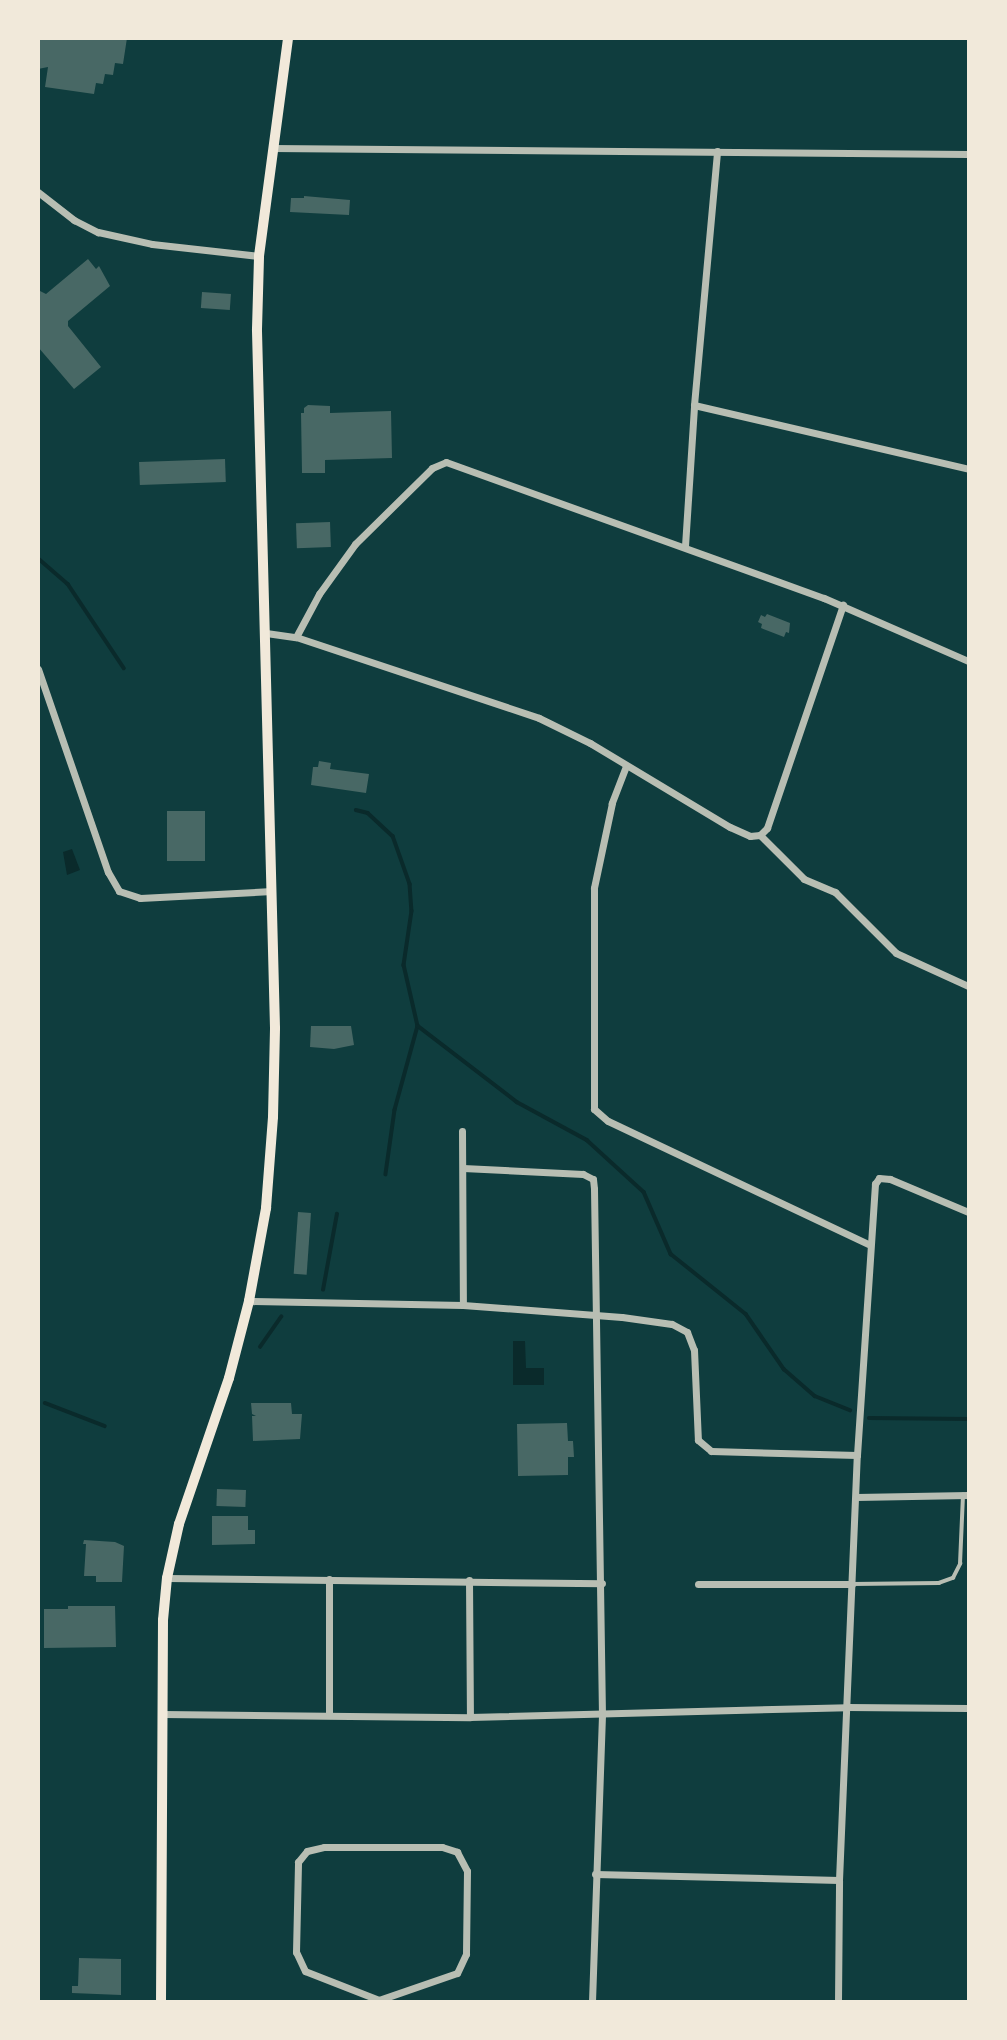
<!DOCTYPE html>
<html>
<head>
<meta charset="utf-8">
<style>
  body { margin:0 }
  #map { position:relative; width:1007px; height:2040px; overflow:hidden; background:#0f3d3e; font-family:Cabin,sans-serif }
  div>[style] { position:absolute }
  [style*='--x'] { left:calc(var(--x)*1px); top:calc(var(--y)*1px); width:calc(var(--w)*1px); rotate:calc(var(--a)*1deg) }
  .water>* { inset:0; background:#0a2a2b }
  .stream>* { height:3.5px; margin:-1.75px; padding:0 1.75px; transform-origin:1.75px; border-radius:1.75px; background:#0a2a2b }
  .building>* { inset:0; background:#486865; transform-origin:0 0 }
  .service>* { height:3.5px; margin:-1.75px; padding:0 1.75px; transform-origin:1.75px; border-radius:1.75px; background:#b8beb3 }
  .minor>* { height:7px; margin:-3.5px; padding:0 3.5px; transform-origin:3.5px; border-radius:3.5px; background:#b8beb3 }
  .secondary>* { height:10px; margin:-5px; padding:0 5px; transform-origin:5px; border-radius:5px; background:#f1e9da }
  span { translate:-50% -50%; white-space:nowrap; text-align:center; line-height:1.15; -webkit-text-stroke:5px #f1e9da; paint-order:stroke }
  .frame { position:absolute; inset:0; border:40px solid #f1e9da; pointer-events:none }
</style>
</head>
<body>
<div id="map">
  <div class="water">
    <div style="clip-path:polygon(72px 849px,80px 870px,67px 875px,63px 852px)"></div>
    <div style="clip-path:polygon(513px 1341px,525px 1341px,526px 1368px,544px 1368px,544px 1385px,513px 1385px)"></div>
  </div>
  <div class="stream">
    <div style="--x:38;--y:558;--w:40;--a:41"></div>
    <div style="--x:68;--y:584;--w:101;--a:56.3"></div>
    <div style="--x:356;--y:810;--w:12;--a:14"></div>
    <div style="--x:368;--y:813;--w:34;--a:43"></div>
    <div style="--x:393;--y:836;--w:51;--a:70.5"></div>
    <div style="--x:410;--y:884;--w:27;--a:86"></div>
    <div style="--x:412;--y:911;--w:55;--a:98.4"></div>
    <div style="--x:404;--y:965;--w:63;--a:77.1"></div>
    <div style="--x:418;--y:1026;--w:87;--a:105.3"></div>
    <div style="--x:395;--y:1110;--w:65;--a:98"></div>
    <div style="--x:418;--y:1026;--w:125;--a:37.5"></div>
    <div style="--x:517;--y:1102;--w:80;--a:28.5"></div>
    <div style="--x:587;--y:1140;--w:77;--a:42.4"></div>
    <div style="--x:644;--y:1192;--w:68;--a:66.5"></div>
    <div style="--x:671;--y:1254;--w:96;--a:38.7"></div>
    <div style="--x:746;--y:1314;--w:67;--a:55.4"></div>
    <div style="--x:784;--y:1369;--w:41;--a:41.1"></div>
    <div style="--x:815;--y:1396;--w:38;--a:22"></div>
    <div style="--x:323;--y:1290;--w:77;--a:-79.6"></div>
    <div style="--x:260;--y:1347;--w:37;--a:-55"></div>
    <div style="--x:45;--y:1403;--w:64;--a:21"></div>
    <div style="--x:869;--y:1418;--w:99;--a:0.6"></div>
  </div>
  <div class="building">
    <div style="clip-path:polygon(38px 38px,127px 38px,123px 64px,115px 63px,113px 75px,105px 74px,103px 84px,96px 83px,94px 94px,45px 87px,48px 67px,38px 69px)"></div>
    <div style="clip-path:polygon(304px 196px,350px 200px,349px 215px,290px 212px,291px 198px,304px 198px)"></div>
    <div style="clip-path:polygon(88px 259px,96px 269px,99px 266px,110px 286px,68px 321px,68px 326px,101px 367px,74px 389px,38px 347px,38px 290px,46px 294px)"></div>
    <div style="left:202px;top:292px;width:29px;height:16px;rotate:4deg"></div>
    <div style="clip-path:polygon(308px 405px,330px 406px,330px 413px,391px 411px,392px 458px,325px 460px,325px 473px,302px 473px,301px 413px,304px 413px,304px 408px)"></div>
    <div style="left:225px;top:459px;width:23px;height:86px;rotate:88deg"></div>
    <div style="left:330px;top:522px;width:25px;height:34px;rotate:88deg"></div>
    <div style="clip-path:polygon(767px 614px,790px 623px,789px 633px,786px 632px,784px 637px,761px 628px,762px 624px,758px 622px,761px 615px,765px 617px)"></div>
    <div style="clip-path:polygon(319px 761px,331px 763px,330px 769px,369px 774px,366px 793px,311px 785px,313px 767px,318px 767px)"></div>
    <div style="left:167px;top:811px;width:38px;height:50px"></div>
    <div style="clip-path:polygon(311px 1026px,351px 1026px,354px 1045px,334px 1049px,310px 1047px)"></div>
    <div style="left:298px;top:1212px;width:13px;height:62px;rotate:4deg"></div>
    <div style="clip-path:polygon(251px 1403px,291px 1403px,292px 1414px,302px 1414px,300px 1439px,253px 1441px,252px 1416px,256px 1416px,252px 1414px)"></div>
    <div style="clip-path:polygon(567px 1423px,568px 1441px,573px 1441px,574px 1457px,568px 1457px,568px 1475px,518px 1476px,517px 1424px)"></div>
    <div style="left:217px;top:1489px;width:29px;height:17px;rotate:2deg"></div>
    <div style="clip-path:polygon(212px 1516px,248px 1516px,248px 1530px,255px 1530px,255px 1544px,212px 1545px)"></div>
    <div style="clip-path:polygon(84px 1540px,115px 1542px,124px 1546px,122px 1582px,96px 1582px,96px 1576px,84px 1576px,86px 1544px,83px 1544px)"></div>
    <div style="clip-path:polygon(68px 1606px,115px 1606px,116px 1647px,44px 1648px,44px 1609px,68px 1609px)"></div>
    <div style="clip-path:polygon(79px 1958px,121px 1959px,121px 1995px,72px 1993px,72px 1986px,78px 1986px)"></div>
  </div>
  <div class="service">
    <div style="--x:852;--y:1584;--w:87;--a:-0.7"></div>
    <div style="--x:939;--y:1583;--w:15;--a:-20"></div>
    <div style="--x:953;--y:1578;--w:16;--a:-63"></div>
    <div style="--x:960;--y:1564;--w:69;--a:-87.5"></div>
  </div>
  <div class="minor">
    <div style="--x:272;--y:148;--w:696;--a:0.49"></div>
    <div style="--x:38;--y:192;--w:46;--a:37.9"></div>
    <div style="--x:74;--y:220;--w:27;--a:27"></div>
    <div style="--x:98;--y:232;--w:55;--a:12.5"></div>
    <div style="--x:152;--y:244;--w:108;--a:6.4"></div>
    <div style="--x:694;--y:405;--w:281;--a:13.1"></div>
    <div style="--x:685;--y:546;--w:141;--a:-86.3"></div>
    <div style="--x:694;--y:405;--w:255;--a:-84.8"></div>
    <div style="--x:266;--y:633;--w:30;--a:8"></div>
    <div style="--x:296;--y:637;--w:256;--a:18.4"></div>
    <div style="--x:539;--y:718;--w:57;--a:26.1"></div>
    <div style="--x:590;--y:743;--w:163;--a:31"></div>
    <div style="--x:730;--y:827;--w:22;--a:24"></div>
    <div style="--x:750;--y:836;--w:10;--a:-6"></div>
    <div style="--x:296;--y:637;--w:49;--a:-61.9"></div>
    <div style="--x:319;--y:594;--w:62;--a:-54.2"></div>
    <div style="--x:355;--y:544;--w:108;--a:-44.6"></div>
    <div style="--x:432;--y:468;--w:15;--a:-23"></div>
    <div style="--x:446;--y:462;--w:402;--a:19.8"></div>
    <div style="--x:824;--y:598;--w:157;--a:23.6"></div>
    <div style="--x:38;--y:669;--w:215;--a:71"></div>
    <div style="--x:108;--y:872;--w:22;--a:60"></div>
    <div style="--x:119;--y:891;--w:22;--a:18"></div>
    <div style="--x:140;--y:898;--w:132;--a:-3"></div>
    <div style="--x:626;--y:766;--w:40;--a:111"></div>
    <div style="--x:612;--y:803;--w:87;--a:102"></div>
    <div style="--x:594;--y:888;--w:221;--a:90"></div>
    <div style="--x:594;--y:1109;--w:18;--a:41"></div>
    <div style="--x:608;--y:1121;--w:288;--a:25.3"></div>
    <div style="--x:760;--y:835;--w:62;--a:45"></div>
    <div style="--x:804;--y:879;--w:34;--a:23"></div>
    <div style="--x:835;--y:892;--w:86;--a:45"></div>
    <div style="--x:896;--y:953;--w:79;--a:24.6"></div>
    <div style="--x:760;--y:835;--w:10;--a:-45"></div>
    <div style="--x:767;--y:828;--w:236;--a:-71.2"></div>
    <div style="--x:462;--y:1131;--w:174;--a:89.7"></div>
    <div style="--x:463;--y:1168;--w:120;--a:2.9"></div>
    <div style="--x:583;--y:1174;--w:11;--a:27"></div>
    <div style="--x:593;--y:1179;--w:10;--a:84"></div>
    <div style="--x:594;--y:1189;--w:526;--a:89.13"></div>
    <div style="--x:602;--y:1715;--w:287;--a:92"></div>
    <div style="--x:249;--y:1301;--w:214;--a:1.1"></div>
    <div style="--x:463;--y:1305;--w:159;--a:4.3"></div>
    <div style="--x:622;--y:1317;--w:50;--a:8"></div>
    <div style="--x:672;--y:1324;--w:17;--a:28"></div>
    <div style="--x:687;--y:1332;--w:19;--a:69"></div>
    <div style="--x:694;--y:1350;--w:90;--a:87.5"></div>
    <div style="--x:698;--y:1440;--w:17;--a:40"></div>
    <div style="--x:711;--y:1451;--w:146;--a:1.6"></div>
    <div style="--x:856;--y:1497;--w:112;--a:-1"></div>
    <div style="--x:167;--y:1578;--w:435;--a:0.7"></div>
    <div style="--x:469;--y:1580;--w:137;--a:89.6"></div>
    <div style="--x:698;--y:1584;--w:154;--a:0"></div>
    <div style="--x:162;--y:1714;--w:308;--a:0.6"></div>
    <div style="--x:470;--y:1717;--w:377;--a:-1.5"></div>
    <div style="--x:847;--y:1707;--w:121;--a:0.5"></div>
    <div style="--x:329;--y:1715;--w:136;--a:-90"></div>
    <div style="--x:324;--y:1847;--w:118;--a:0"></div>
    <div style="--x:442;--y:1847;--w:16;--a:18"></div>
    <div style="--x:457;--y:1852;--w:21;--a:62"></div>
    <div style="--x:467;--y:1871;--w:83;--a:90.7"></div>
    <div style="--x:466;--y:1954;--w:21;--a:115"></div>
    <div style="--x:457;--y:1973;--w:83;--a:160.9"></div>
    <div style="--x:379;--y:2000;--w:79;--a:-158.6"></div>
    <div style="--x:305;--y:1971;--w:21;--a:-115"></div>
    <div style="--x:296;--y:1952;--w:90;--a:-88.7"></div>
    <div style="--x:298;--y:1862;--w:14;--a:-51"></div>
    <div style="--x:307;--y:1851;--w:17;--a:-13"></div>
    <div style="--x:595;--y:1874;--w:244;--a:1.4"></div>
    <div style="--x:838;--y:2002;--w:122;--a:-89.5"></div>
    <div style="--x:839;--y:1880;--w:425;--a:-87.6"></div>
    <div style="--x:857;--y:1455;--w:272;--a:-86.2"></div>
    <div style="--x:875;--y:1184;--w:7;--a:-56"></div>
    <div style="--x:879;--y:1178;--w:11;--a:5"></div>
    <div style="--x:890;--y:1179;--w:85;--a:22.9"></div>
  </div>
  <div class="secondary">
    <div style="--x:161;--y:2002;--w:382;--a:-89.7"></div>
    <div style="--x:163;--y:1620;--w:42;--a:-84.6"></div>
    <div style="--x:167;--y:1578;--w:55;--a:-77.5"></div>
    <div style="--x:179;--y:1524;--w:154;--a:-71.1"></div>
    <div style="--x:229;--y:1378;--w:80;--a:-75.4"></div>
    <div style="--x:249;--y:1301;--w:95;--a:-79.6"></div>
    <div style="--x:266;--y:1208;--w:91;--a:-85.6"></div>
    <div style="--x:273;--y:1117;--w:89;--a:-88.7"></div>
    <div style="--x:275;--y:1028;--w:699;--a:-91.48"></div>
    <div style="--x:257;--y:329;--w:73;--a:-88.4"></div>
    <div style="--x:259;--y:256;--w:220;--a:-82.4"></div>
  </div>
  <div class="frame"></div>
</div>
</body>
</html>
